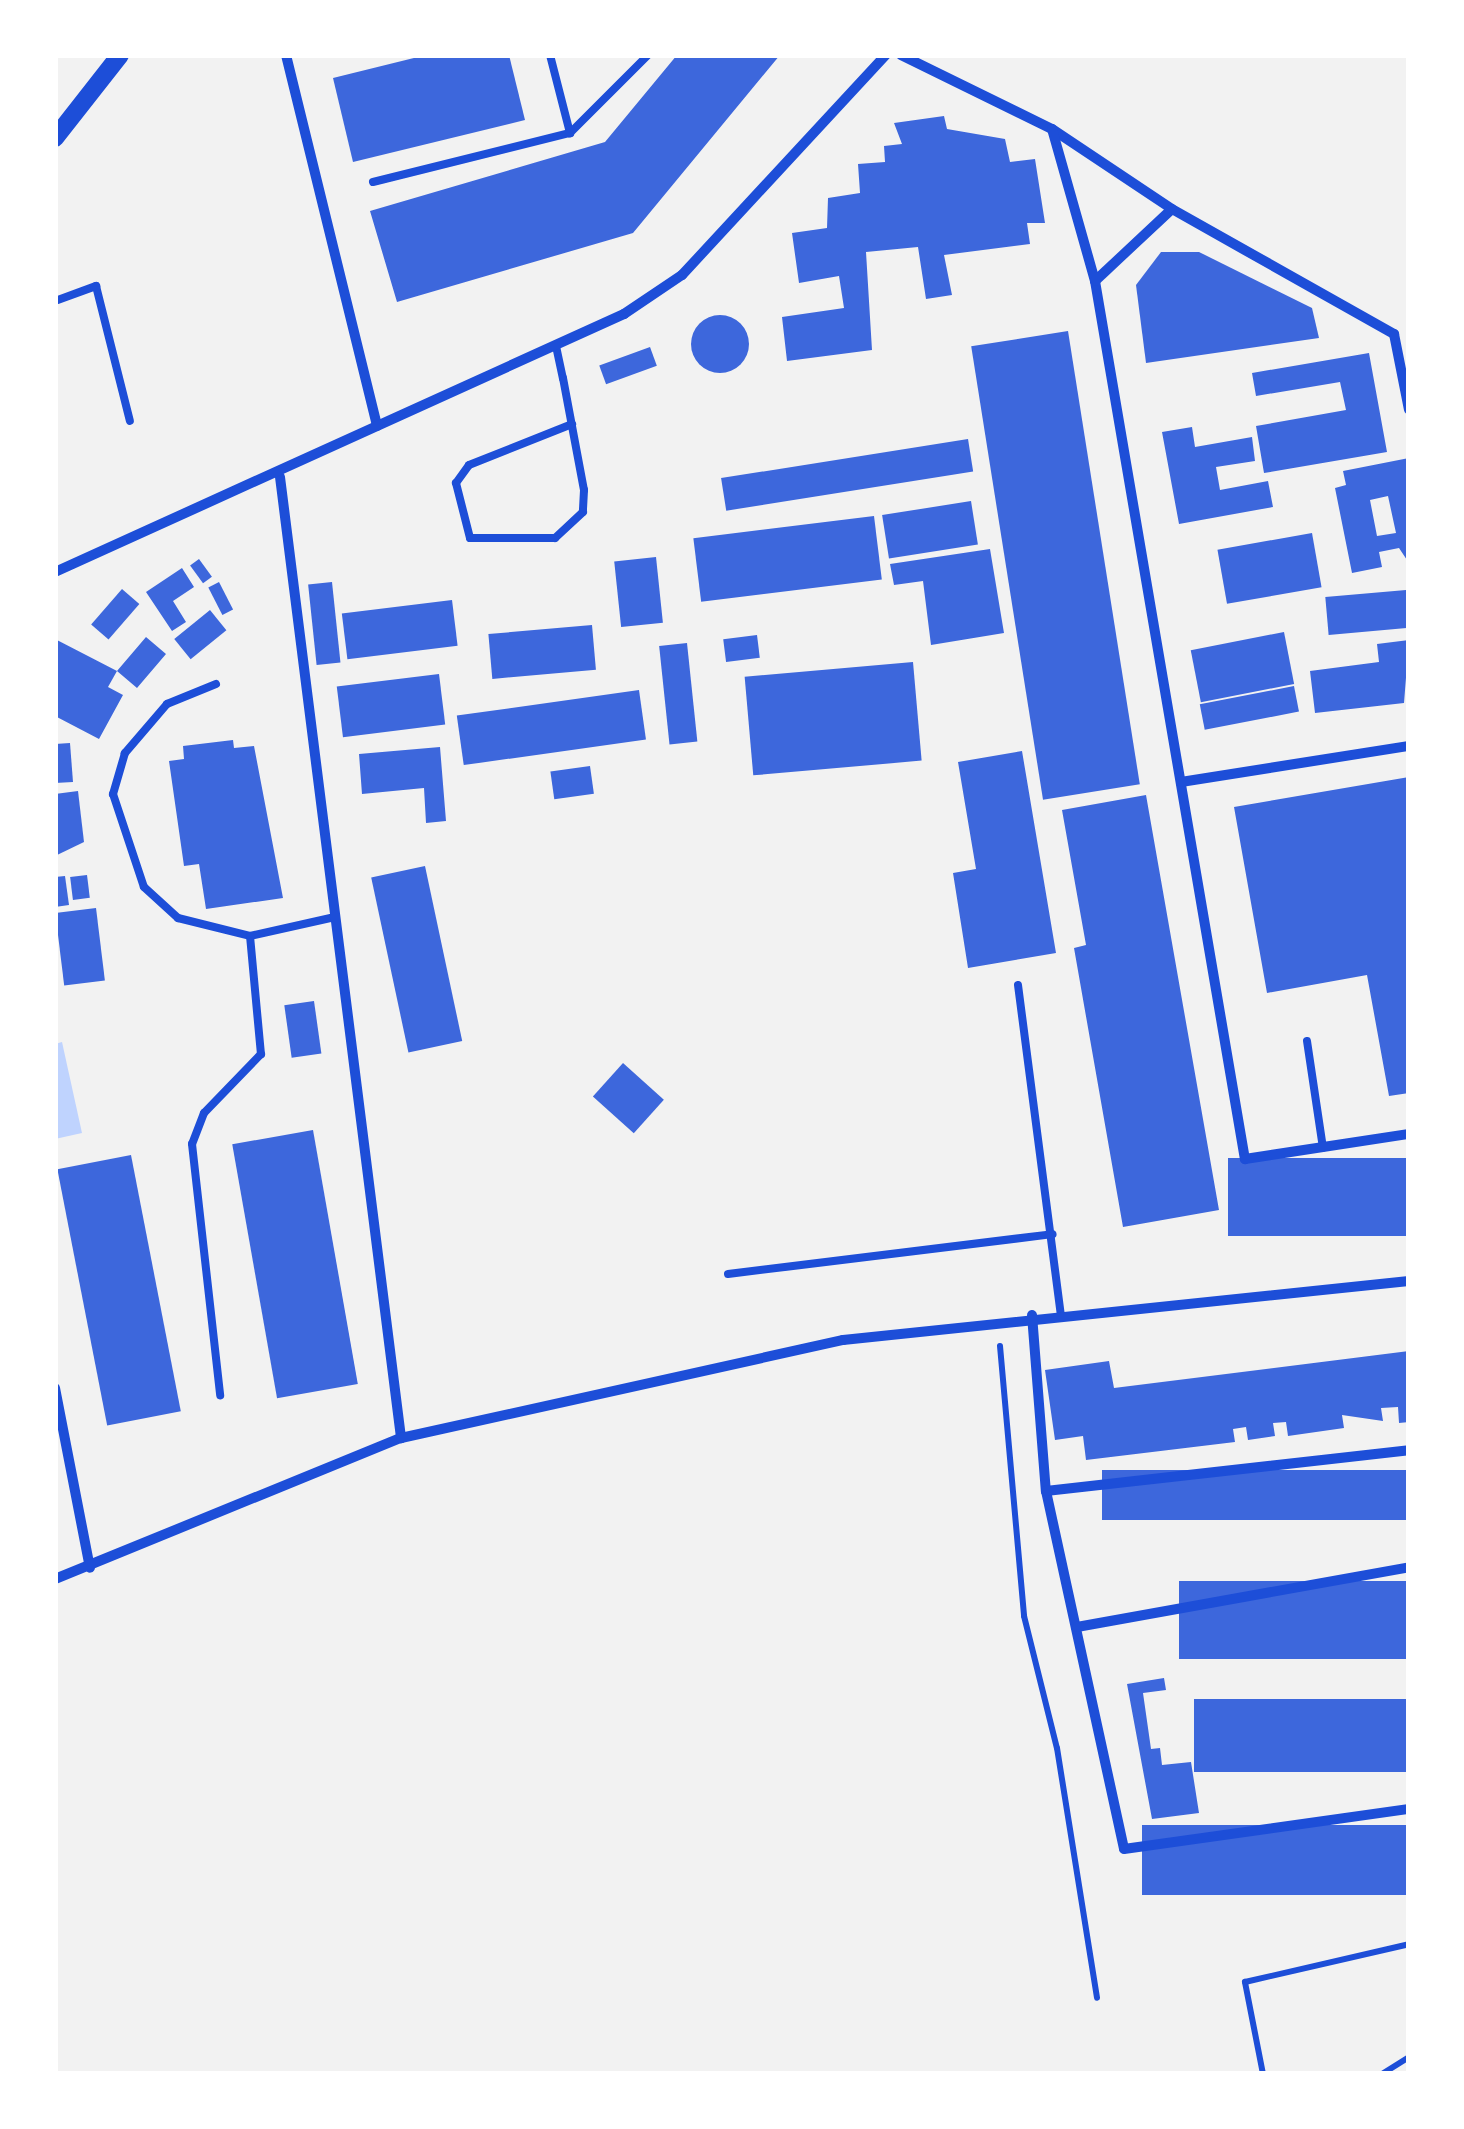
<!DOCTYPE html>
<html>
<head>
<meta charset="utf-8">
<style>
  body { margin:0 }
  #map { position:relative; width:1464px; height:2129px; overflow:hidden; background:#f2f2f2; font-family:Bitter,serif }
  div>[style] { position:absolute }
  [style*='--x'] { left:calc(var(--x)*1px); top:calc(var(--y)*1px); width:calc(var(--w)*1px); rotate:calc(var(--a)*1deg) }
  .water>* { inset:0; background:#bfd3fe }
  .building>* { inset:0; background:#3d67dc; transform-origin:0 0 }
  .round { border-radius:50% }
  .path>* { height:6px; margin:-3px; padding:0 3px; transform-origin:3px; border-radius:3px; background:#1d4ed8 }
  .service>* { height:8px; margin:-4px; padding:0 4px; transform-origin:4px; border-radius:4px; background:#1d4ed8 }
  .minor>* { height:10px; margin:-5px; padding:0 5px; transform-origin:5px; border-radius:5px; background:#1d4ed8 }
  .tertiary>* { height:18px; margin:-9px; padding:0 9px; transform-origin:9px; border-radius:9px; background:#1d4ed8 }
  span { translate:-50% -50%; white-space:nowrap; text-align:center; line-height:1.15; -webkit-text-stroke:9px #fff; paint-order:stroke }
  .frame { position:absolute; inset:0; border:58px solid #fff; pointer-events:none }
</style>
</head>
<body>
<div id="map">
  <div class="water">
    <div style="clip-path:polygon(62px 1042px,82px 1133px,55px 1139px,55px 1044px)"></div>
  </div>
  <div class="building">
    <div style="clip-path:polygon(426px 55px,509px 55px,525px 120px,353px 162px,333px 78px)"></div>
    <div style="clip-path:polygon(677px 55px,780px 55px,633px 233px,397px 302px,370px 211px,605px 142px)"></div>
    <div style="clip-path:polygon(944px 116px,947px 129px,1005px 139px,1010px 162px,1035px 159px,1045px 223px,1027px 223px,1030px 244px,944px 255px,952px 295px,926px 299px,918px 247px,866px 252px,872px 350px,787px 361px,782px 317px,844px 308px,839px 276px,799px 283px,792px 233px,827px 228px,828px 198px,860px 193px,858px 164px,885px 162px,884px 146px,902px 144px,894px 123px)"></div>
    <div style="clip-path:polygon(1161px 252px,1199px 252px,1312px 308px,1319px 338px,1146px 363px,1136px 285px)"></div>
    <div class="round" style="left:691px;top:315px;width:58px;height:58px"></div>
    <div style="left:1068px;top:331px;width:459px;height:98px;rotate:81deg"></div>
    <div style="left:650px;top:347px;width:20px;height:54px;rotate:70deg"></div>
    <div style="clip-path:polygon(1369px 353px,1387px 452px,1264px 473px,1256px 426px,1346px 410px,1340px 382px,1256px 396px,1252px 373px)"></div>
    <div style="clip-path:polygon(1192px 427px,1195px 447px,1252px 437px,1255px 461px,1216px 467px,1220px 490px,1268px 481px,1273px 507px,1179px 524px,1162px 432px)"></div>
    <div style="left:968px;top:439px;width:33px;height:250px;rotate:81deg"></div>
    <div style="clip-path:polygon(evenodd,1409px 458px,1409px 563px,1399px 548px,1379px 552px,1382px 567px,1352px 573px,1335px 488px,1346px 485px,1343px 471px,1409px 458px,1388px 496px,1396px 533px,1377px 536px,1370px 500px,1388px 496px)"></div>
    <div style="left:971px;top:501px;width:44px;height:90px;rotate:81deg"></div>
    <div style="left:874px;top:516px;width:64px;height:182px;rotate:83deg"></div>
    <div style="left:1312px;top:533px;width:55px;height:96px;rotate:80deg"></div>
    <div style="clip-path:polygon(990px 549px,1004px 633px,931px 645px,923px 581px,894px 585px,890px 564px)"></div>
    <div style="left:656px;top:557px;width:66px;height:42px;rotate:84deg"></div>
    <div style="left:199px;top:559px;width:22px;height:11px;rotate:54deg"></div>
    <div style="clip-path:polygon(182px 568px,194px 587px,173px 601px,186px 622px,172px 631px,146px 592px)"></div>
    <div style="left:219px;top:582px;width:31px;height:12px;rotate:63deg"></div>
    <div style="left:332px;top:582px;width:81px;height:24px;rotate:84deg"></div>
    <div style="left:122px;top:589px;width:23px;height:47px;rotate:41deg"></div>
    <div style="left:1406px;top:590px;width:38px;height:81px;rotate:85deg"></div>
    <div style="left:452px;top:600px;width:46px;height:111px;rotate:83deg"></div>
    <div style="left:210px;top:610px;width:26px;height:46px;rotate:51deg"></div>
    <div style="left:592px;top:625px;width:45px;height:104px;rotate:85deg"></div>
    <div style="left:1284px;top:632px;width:53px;height:95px;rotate:79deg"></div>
    <div style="left:757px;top:635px;width:23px;height:34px;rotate:83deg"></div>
    <div style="clip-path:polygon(146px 637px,166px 654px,137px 688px,117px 671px,108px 687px,123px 695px,99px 739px,55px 716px,55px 639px,117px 671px)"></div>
    <div style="clip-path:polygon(1409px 640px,1404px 703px,1315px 713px,1310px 671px,1379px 662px,1377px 644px)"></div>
    <div style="left:687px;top:643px;width:99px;height:28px;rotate:84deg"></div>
    <div style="left:913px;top:662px;width:99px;height:169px;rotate:85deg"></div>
    <div style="left:439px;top:674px;width:51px;height:103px;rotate:83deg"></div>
    <div style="left:1294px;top:686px;width:26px;height:96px;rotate:79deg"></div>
    <div style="left:639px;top:690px;width:50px;height:184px;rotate:82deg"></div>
    <div style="clip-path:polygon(233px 740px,234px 748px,254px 746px,283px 898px,206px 909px,199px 864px,184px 866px,169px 761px,184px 759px,183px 746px)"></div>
    <div style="clip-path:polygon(70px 743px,73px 782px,55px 783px,55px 744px)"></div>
    <div style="clip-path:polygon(440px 747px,446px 821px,426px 823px,424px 788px,362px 794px,359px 754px)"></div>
    <div style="clip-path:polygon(1022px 751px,1056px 953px,968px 968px,953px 873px,976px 869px,958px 762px)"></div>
    <div style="left:590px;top:766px;width:28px;height:40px;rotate:82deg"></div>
    <div style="clip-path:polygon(1409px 777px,1409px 1093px,1389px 1096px,1367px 975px,1267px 993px,1234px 807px)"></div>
    <div style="clip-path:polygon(78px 791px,84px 842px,55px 856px,55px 794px)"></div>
    <div style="clip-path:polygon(1146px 795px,1219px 1210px,1123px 1227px,1074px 948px,1086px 945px,1062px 810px)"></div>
    <div style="left:425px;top:866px;width:179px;height:55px;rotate:78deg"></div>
    <div style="left:87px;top:875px;width:23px;height:17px;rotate:83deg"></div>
    <div style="clip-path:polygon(65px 876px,69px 905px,55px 907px,55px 877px)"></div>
    <div style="left:96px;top:908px;width:73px;height:41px;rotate:83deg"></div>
    <div style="left:314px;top:1001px;width:53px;height:30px;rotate:82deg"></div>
    <div style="left:623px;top:1063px;width:55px;height:45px;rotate:42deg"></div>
    <div style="left:313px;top:1130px;width:258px;height:82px;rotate:80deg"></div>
    <div style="left:131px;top:1155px;width:261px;height:75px;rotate:79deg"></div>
    <div style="left:1409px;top:1158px;width:78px;height:181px;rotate:90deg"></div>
    <div style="clip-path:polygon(1409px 1351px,1409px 1422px,1399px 1423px,1398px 1407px,1381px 1408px,1383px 1421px,1342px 1415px,1344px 1428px,1288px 1436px,1286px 1422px,1273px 1423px,1275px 1436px,1248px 1440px,1246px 1427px,1233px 1429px,1235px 1442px,1086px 1460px,1083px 1436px,1055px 1440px,1045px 1370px,1109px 1361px,1114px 1388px)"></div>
    <div style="left:1409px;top:1470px;width:50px;height:307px;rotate:90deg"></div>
    <div style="left:1409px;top:1581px;width:78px;height:230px;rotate:90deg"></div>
    <div style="clip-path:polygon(1164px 1678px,1166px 1690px,1143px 1693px,1151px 1749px,1160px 1748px,1162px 1765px,1191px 1762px,1199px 1813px,1152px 1819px,1127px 1684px)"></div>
    <div style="left:1409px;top:1699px;width:73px;height:215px;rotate:90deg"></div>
    <div style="left:1409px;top:1825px;width:70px;height:267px;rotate:90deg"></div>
  </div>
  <div class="path">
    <div style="--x:1000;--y:1346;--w:271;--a:84.9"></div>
    <div style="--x:1024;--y:1616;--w:136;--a:76"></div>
    <div style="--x:1057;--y:1748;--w:253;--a:80.9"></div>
    <div style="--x:1263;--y:2074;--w:94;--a:-101.1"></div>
    <div style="--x:1245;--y:1982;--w:168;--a:-13"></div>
    <div style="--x:1382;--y:2074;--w:32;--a:-32"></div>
  </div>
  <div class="service">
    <div style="--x:550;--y:55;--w:81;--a:75.6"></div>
    <div style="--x:373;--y:182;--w:203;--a:-14"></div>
    <div style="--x:570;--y:133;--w:110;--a:-45"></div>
    <div style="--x:55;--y:301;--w:44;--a:-20.1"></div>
    <div style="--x:96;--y:286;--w:139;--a:75.9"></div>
    <div style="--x:556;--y:346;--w:33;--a:78"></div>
    <div style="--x:563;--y:378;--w:114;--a:79.4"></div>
    <div style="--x:584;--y:490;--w:22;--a:93"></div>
    <div style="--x:583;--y:512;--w:38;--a:137"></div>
    <div style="--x:555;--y:538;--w:85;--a:180"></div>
    <div style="--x:470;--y:538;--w:57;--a:-104.3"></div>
    <div style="--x:456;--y:483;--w:22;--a:-54"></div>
    <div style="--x:469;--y:465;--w:111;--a:-21.7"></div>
    <div style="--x:216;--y:684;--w:53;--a:157.8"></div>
    <div style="--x:167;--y:704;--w:65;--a:130.6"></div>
    <div style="--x:125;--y:753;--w:43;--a:106.3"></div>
    <div style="--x:113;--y:794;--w:98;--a:71.6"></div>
    <div style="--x:144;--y:887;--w:46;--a:42.4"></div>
    <div style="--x:178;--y:918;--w:74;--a:14"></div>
    <div style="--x:250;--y:936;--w:119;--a:84.7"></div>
    <div style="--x:261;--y:1054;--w:82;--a:134"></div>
    <div style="--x:204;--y:1113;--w:33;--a:111"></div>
    <div style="--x:192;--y:1144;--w:253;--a:83.6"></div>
    <div style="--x:250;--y:936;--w:87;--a:-12.6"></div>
    <div style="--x:1018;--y:985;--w:333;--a:82.6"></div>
    <div style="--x:1307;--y:1041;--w:108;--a:81.5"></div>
    <div style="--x:728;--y:1274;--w:327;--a:-7"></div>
  </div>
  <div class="minor">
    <div style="--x:286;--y:55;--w:382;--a:76.2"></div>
    <div style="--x:901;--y:55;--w:168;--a:26.1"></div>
    <div style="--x:1052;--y:129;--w:144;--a:33.7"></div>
    <div style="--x:1172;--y:209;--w:255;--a:29.4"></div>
    <div style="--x:1394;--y:334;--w:77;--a:78.8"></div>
    <div style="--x:1052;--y:129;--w:158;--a:74.2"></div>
    <div style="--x:1095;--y:281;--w:891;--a:80.31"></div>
    <div style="--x:1245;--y:1159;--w:166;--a:-8.7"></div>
    <div style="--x:1095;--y:281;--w:105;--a:-43.1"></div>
    <div style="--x:280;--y:477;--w:969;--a:82.82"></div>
    <div style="--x:55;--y:572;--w:625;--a:-24.39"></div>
    <div style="--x:624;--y:314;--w:70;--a:-33.9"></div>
    <div style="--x:682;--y:275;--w:300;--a:-47.2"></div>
    <div style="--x:1181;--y:782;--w:231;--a:-9"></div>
    <div style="--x:1032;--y:1315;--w:177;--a:85.5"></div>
    <div style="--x:1046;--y:1491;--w:366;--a:77.7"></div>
    <div style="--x:1124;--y:1849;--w:288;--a:-8"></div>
    <div style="--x:55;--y:1388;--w:183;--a:79"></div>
    <div style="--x:1046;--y:1491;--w:365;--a:-6.4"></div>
    <div style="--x:55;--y:1579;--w:374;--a:-22.2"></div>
    <div style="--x:401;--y:1438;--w:453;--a:-12.5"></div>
    <div style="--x:843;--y:1340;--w:569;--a:-5.95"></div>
    <div style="--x:1077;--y:1627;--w:337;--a:-10.2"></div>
  </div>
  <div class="tertiary">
    <div style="--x:55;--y:138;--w:105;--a:-51.9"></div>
  </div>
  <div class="frame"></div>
</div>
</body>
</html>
